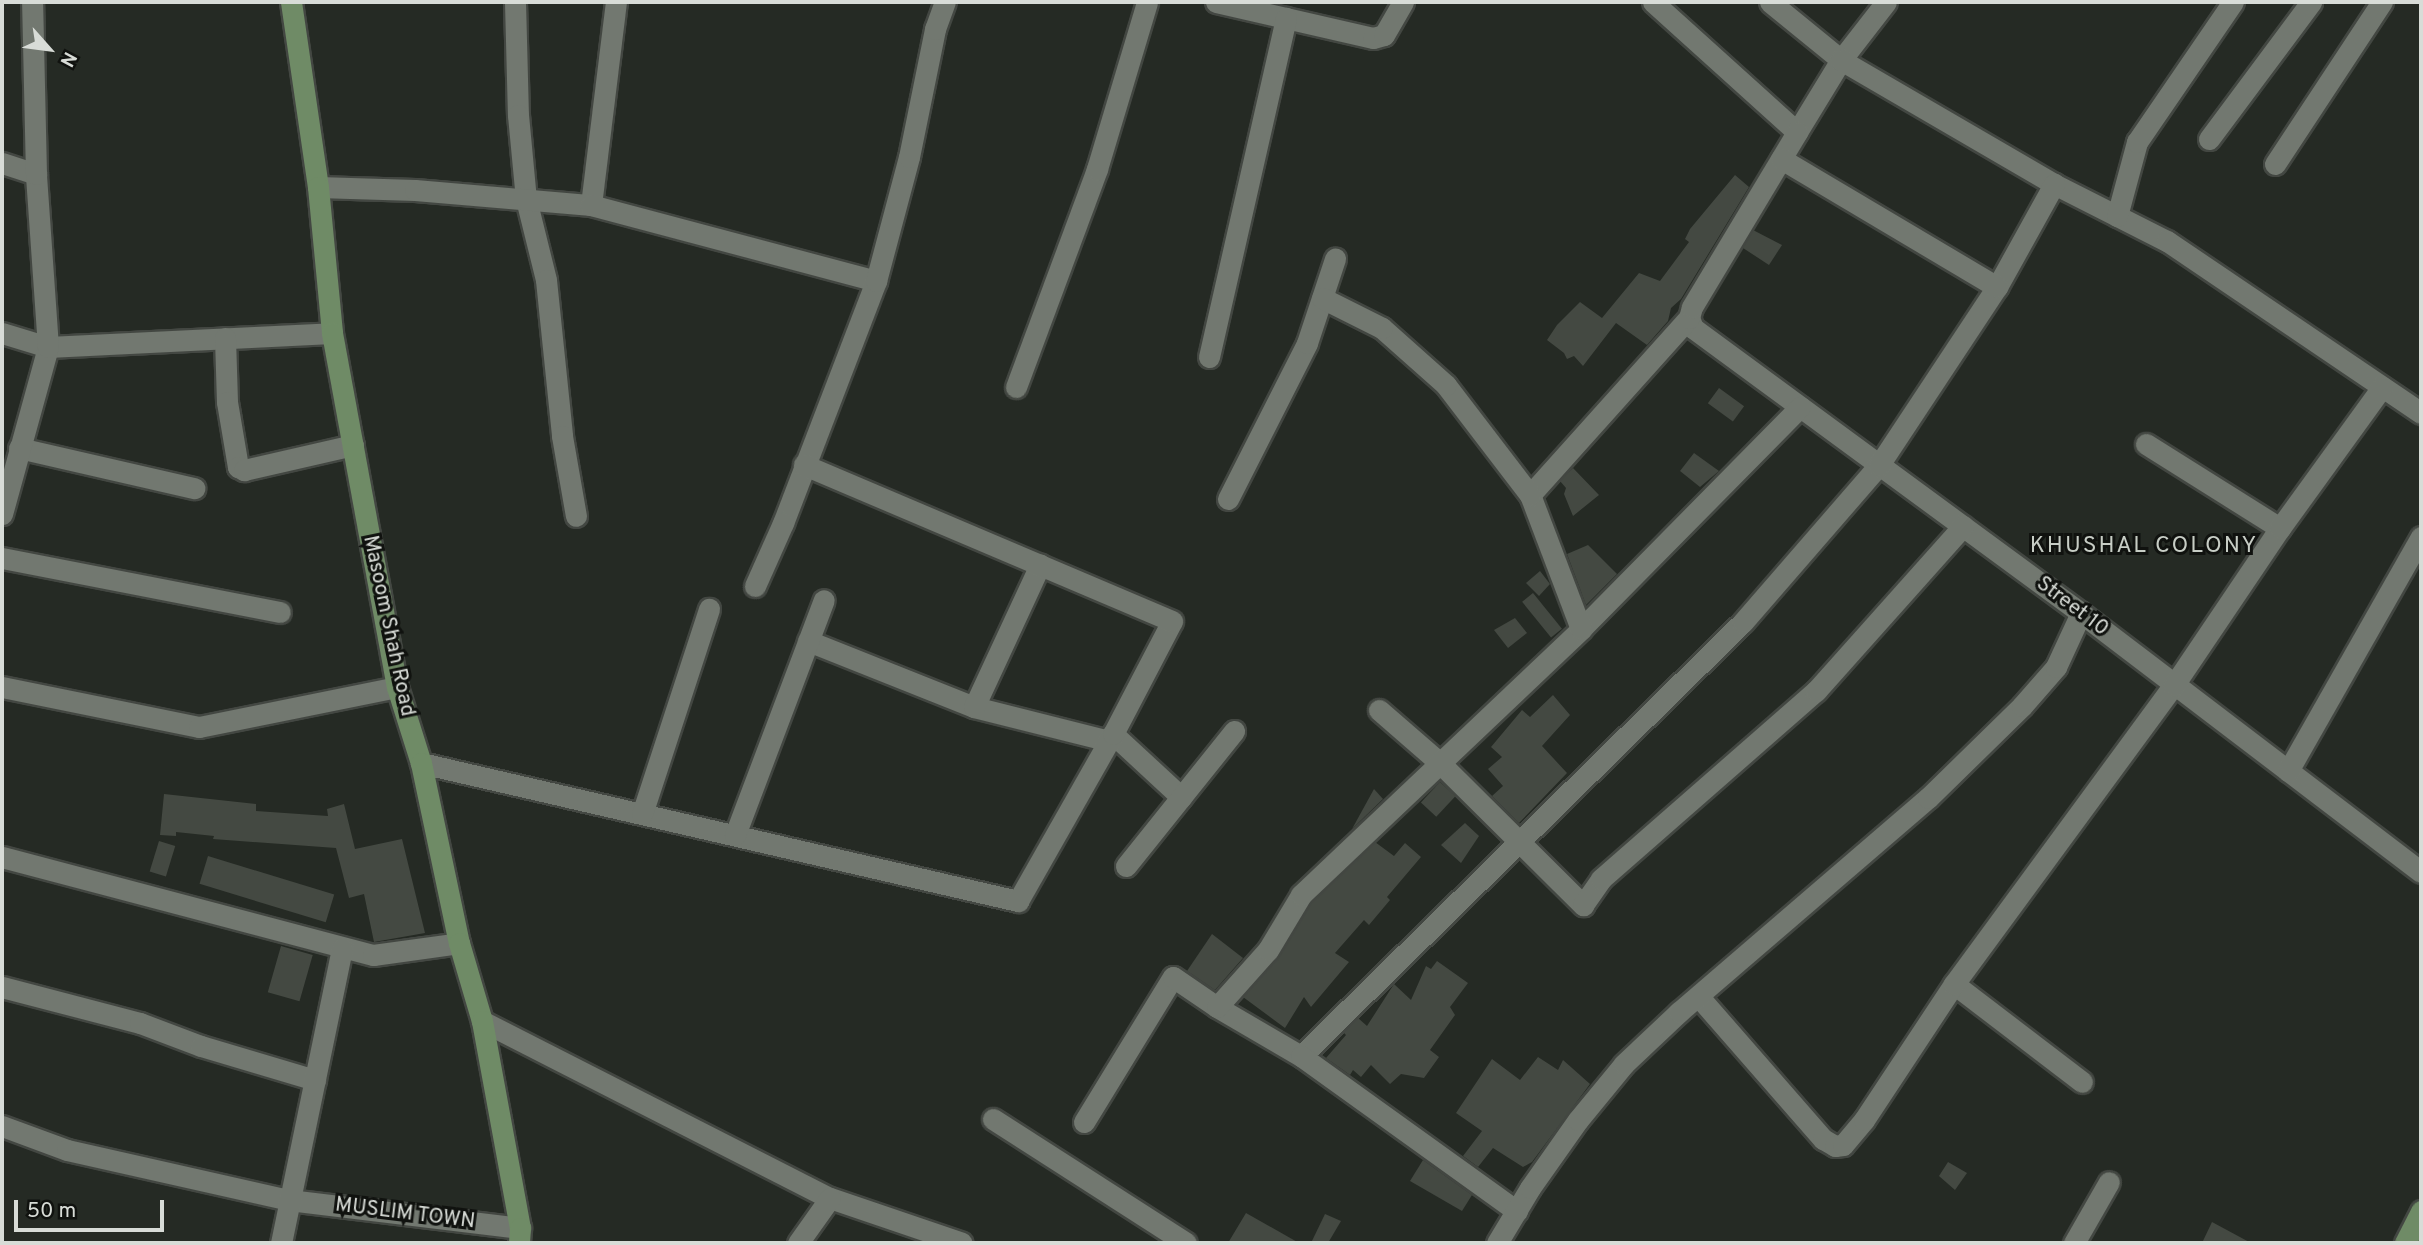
<!DOCTYPE html>
<html>
<head>
<meta charset="utf-8">
<style>
  body { margin:0 }
  #map { position:relative; width:2423px; height:1245px; overflow:hidden; background:#252a24; font-family:Overpass,sans-serif }
  div>[style] { position:absolute }
  [style*='--x'] { left:calc(var(--x)*1px); top:calc(var(--y)*1px); width:calc(var(--w)*1px); rotate:calc(var(--a)*1deg) }
  .building>* { inset:0; background:#444942; transform-origin:0 0 }
  .roads { filter:drop-shadow(2px 0 #434742) drop-shadow(-2px 0 #434742) drop-shadow(0 2px #434742) drop-shadow(0 -2px #434742) }
  .minor>* { height:21px; margin:-10.5px; padding:0 10.5px; transform-origin:10.5px; border-radius:10.5px; background:#727870 }
  .major>* { height:21px; margin:-10.5px; padding:0 10.5px; transform-origin:10.5px; border-radius:10.5px; background:#6f8b66 }
  span { translate:-50% -50%; white-space:nowrap; text-align:center; line-height:1.15; -webkit-text-stroke:6px #10120f; paint-order:stroke }
  .street-label { font-size:21px; color:#d8dcd7 }
  .neighbourhood-label { font-size:23px; color:#c7cdc5; letter-spacing:2px }
  .frame { position:absolute; inset:0; border:4px solid #d8dcd7; pointer-events:none }
  .north { position:absolute; left:14px; top:14px; width:70px; height:70px; -webkit-text-stroke:5px #10120f; paint-order:stroke; rotate:118deg; font-size:19px; font-weight:700; line-height:28px; text-align:center; color:#d8dcd7 }
  .north::after { content:''; display:block; margin:auto; width:24px; height:32px; background:#d8dcd7; clip-path:polygon(50% 0,100% 100%,50% 72%,0 100%) }
  .scale { position:absolute; left:14px; top:1200px; width:150px; height:32px; box-sizing:border-box; border:4px solid #d8dcd7; border-top:0; padding-left:9px; font-size:21px; line-height:24px; white-space:nowrap; color:#d8dcd7; -webkit-text-stroke:5px #10120f; paint-order:stroke }
</style>
</head>
<body>
<div id="map">
  <div class="building">
    <div style="clip-path:polygon(1735px 175px,1749px 187px,1681px 299px,1671px 308px,1668px 321px,1647px 345px,1616px 323px,1583px 366px,1574px 356px,1567px 359px,1564px 353px,1547px 340px,1557px 325px,1580px 302px,1602px 318px,1639px 273px,1660px 281px,1689px 242px,1685px 239px,1690px 229px)"></div>
    <div style="clip-path:polygon(1753px 230px,1782px 245px,1769px 265px,1743px 248px)"></div>
    <div style="left:1719px;top:388px;width:31px;height:19px;rotate:36deg"></div>
    <div style="clip-path:polygon(1694px 453px,1719px 471px,1700px 487px,1680px 471px)"></div>
    <div style="clip-path:polygon(1573px 468px,1599px 495px,1573px 516px,1564px 494px,1566px 488px,1560px 481px)"></div>
    <div style="clip-path:polygon(1588px 545px,1617px 574px,1586px 605px,1567px 554px)"></div>
    <div style="clip-path:polygon(1540px 571px,1550px 584px,1539px 596px,1526px 583px)"></div>
    <div style="left:1533px;top:593px;width:46px;height:14px;rotate:51deg"></div>
    <div style="clip-path:polygon(1515px 618px,1527px 633px,1508px 648px,1494px 630px)"></div>
    <div style="clip-path:polygon(1553px 695px,1570px 715px,1542px 746px,1567px 773px,1519px 823px,1492px 796px,1503px 786px,1488px 769px,1502px 757px,1491px 747px,1522px 710px,1530px 717px)"></div>
    <div style="left:1440px;top:782px;width:21px;height:28px;rotate:43deg"></div>
    <div style="clip-path:polygon(1374px 789px,1383px 799px,1352px 829px)"></div>
    <div style="clip-path:polygon(164px 794px,256px 804px,256px 811px,328px 816px,327px 809px,344px 804px,355px 849px,402px 839px,425px 933px,374px 942px,364px 894px,349px 898px,336px 848px,213px 839px,214px 836px,176px 832px,176px 836px,160px 835px)"></div>
    <div style="clip-path:polygon(1465px 823px,1479px 836px,1461px 863px,1441px 845px)"></div>
    <div style="left:159px;top:841px;width:17px;height:32px;rotate:17deg"></div>
    <div style="clip-path:polygon(1375px 842px,1394px 856px,1405px 843px,1421px 857px,1387px 897px,1390px 900px,1369px 925px,1364px 920px,1335px 953px,1349px 962px,1311px 1007px,1304px 997px,1285px 1028px,1243px 997px,1279px 957px,1311px 903px)"></div>
    <div style="left:208px;top:856px;width:132px;height:29px;rotate:17deg"></div>
    <div style="clip-path:polygon(1212px 934px,1243px 958px,1215px 990px,1187px 971px)"></div>
    <div style="left:281px;top:946px;width:33px;height:48px;rotate:16deg"></div>
    <div style="clip-path:polygon(1437px 961px,1468px 983px,1450px 1007px,1455px 1015px,1430px 1050px,1439px 1057px,1424px 1078px,1401px 1074px,1390px 1084px,1371px 1065px,1361px 1077px,1353px 1070px,1350px 1075px,1326px 1058px,1346px 1035px,1344px 1033px,1358px 1018px,1367px 1026px,1394px 984px,1411px 1000px,1426px 966px,1431px 969px)"></div>
    <div style="clip-path:polygon(1538px 1057px,1558px 1070px,1563px 1060px,1590px 1084px,1532px 1162px,1523px 1167px,1493px 1148px,1478px 1167px,1463px 1156px,1482px 1131px,1456px 1113px,1492px 1059px,1520px 1080px)"></div>
    <div style="clip-path:polygon(1423px 1160px,1472px 1195px,1462px 1211px,1410px 1181px)"></div>
    <div style="clip-path:polygon(1948px 1162px,1967px 1173px,1955px 1190px,1939px 1176px)"></div>
    <div style="clip-path:polygon(1246px 1213px,1299px 1243px,1228px 1243px)"></div>
    <div style="clip-path:polygon(1325px 1214px,1341px 1221px,1328px 1243px,1311px 1243px)"></div>
    <div style="clip-path:polygon(2212px 1222px,2251px 1243px,2202px 1243px)"></div>
  </div>
  <div class="roads">
    <div class="minor">
      <div style="--x:515;--y:2;--w:113;--a:88.5"></div>
      <div style="--x:518;--y:115;--w:84;--a:84.6"></div>
      <div style="--x:526;--y:199;--w:83;--a:76.1"></div>
      <div style="--x:546;--y:280;--w:157;--a:84.1"></div>
      <div style="--x:562;--y:436;--w:81;--a:80.1"></div>
      <div style="--x:1216;--y:2;--w:161;--a:12.9"></div>
      <div style="--x:1373;--y:38;--w:11;--a:-15"></div>
      <div style="--x:1384;--y:35;--w:38;--a:-60"></div>
      <div style="--x:1653;--y:2;--w:194;--a:42.1"></div>
      <div style="--x:1797;--y:132;--w:84;--a:-58.6"></div>
      <div style="--x:1841;--y:60;--w:73;--a:-52.2"></div>
      <div style="--x:1770;--y:2;--w:92;--a:39.2"></div>
      <div style="--x:1841;--y:60;--w:246;--a:30.2"></div>
      <div style="--x:2054;--y:184;--w:127;--a:26.8"></div>
      <div style="--x:2167;--y:241;--w:307;--a:34.1"></div>
      <div style="--x:2209;--y:139;--w:171;--a:-53.3"></div>
      <div style="--x:2;--y:163;--w:36;--a:18"></div>
      <div style="--x:2275;--y:164;--w:194;--a:-56.6"></div>
      <div style="--x:318;--y:187;--w:97;--a:1.8"></div>
      <div style="--x:415;--y:190;--w:177;--a:4.9"></div>
      <div style="--x:591;--y:205;--w:205;--a:-83"></div>
      <div style="--x:591;--y:205;--w:295;--a:14.9"></div>
      <div style="--x:876;--y:281;--w:259;--a:111"></div>
      <div style="--x:783;--y:523;--w:69;--a:114"></div>
      <div style="--x:2117;--y:216;--w:77;--a:-74.9"></div>
      <div style="--x:2137;--y:142;--w:170;--a:-55.6"></div>
      <div style="--x:876;--y:281;--w:128;--a:-75.1"></div>
      <div style="--x:909;--y:157;--w:131;--a:-78.5"></div>
      <div style="--x:935;--y:29;--w:29;--a:-70"></div>
      <div style="--x:1997;--y:287;--w:118;--a:-61"></div>
      <div style="--x:1689;--y:318;--w:11;--a:68"></div>
      <div style="--x:1693;--y:328;--w:481;--a:36.3"></div>
      <div style="--x:2081;--y:613;--w:427;--a:37.3"></div>
      <div style="--x:2;--y:333;--w:48;--a:16.9"></div>
      <div style="--x:48;--y:347;--w:284;--a:-2.8"></div>
      <div style="--x:225;--y:338;--w:64;--a:88.2"></div>
      <div style="--x:227;--y:402;--w:66;--a:80.4"></div>
      <div style="--x:238;--y:467;--w:7;--a:27"></div>
      <div style="--x:244;--y:470;--w:112;--a:-12.9"></div>
      <div style="--x:1209;--y:357;--w:348;--a:-77.2"></div>
      <div style="--x:1016;--y:387;--w:233;--a:-69.6"></div>
      <div style="--x:1097;--y:169;--w:174;--a:-73.3"></div>
      <div style="--x:2146;--y:444;--w:158;--a:32.1"></div>
      <div style="--x:19;--y:448;--w:180;--a:12.9"></div>
      <div style="--x:1530;--y:495;--w:238;--a:-48.1"></div>
      <div style="--x:1689;--y:318;--w:11;--a:-75"></div>
      <div style="--x:1692;--y:307;--w:204;--a:-59"></div>
      <div style="--x:1228;--y:499;--w:175;--a:-63.1"></div>
      <div style="--x:1307;--y:343;--w:89;--a:-71.6"></div>
      <div style="--x:2;--y:514;--w:173;--a:-74.6"></div>
      <div style="--x:48;--y:347;--w:173;--a:-94"></div>
      <div style="--x:36;--y:174;--w:172;--a:-91.3"></div>
      <div style="--x:2;--y:558;--w:283;--a:11"></div>
      <div style="--x:1581;--y:629;--w:312;--a:-45.4"></div>
      <div style="--x:808;--y:641;--w:179;--a:21.7"></div>
      <div style="--x:974;--y:707;--w:139;--a:14.1"></div>
      <div style="--x:2;--y:687;--w:201;--a:11.5"></div>
      <div style="--x:199;--y:727;--w:202;--a:-11.4"></div>
      <div style="--x:974;--y:707;--w:157;--a:-65.1"></div>
      <div style="--x:1379;--y:710;--w:81;--a:41"></div>
      <div style="--x:1440;--y:763;--w:202;--a:44.8"></div>
      <div style="--x:1583;--y:905;--w:32;--a:-55"></div>
      <div style="--x:1601;--y:879;--w:286;--a:-41.2"></div>
      <div style="--x:1816;--y:691;--w:221;--a:-48.3"></div>
      <div style="--x:1113;--y:734;--w:93;--a:42.8"></div>
      <div style="--x:421;--y:763;--w:613;--a:13.02"></div>
      <div style="--x:1018;--y:901;--w:192;--a:-60.4"></div>
      <div style="--x:1113;--y:734;--w:127;--a:-62.4"></div>
      <div style="--x:1172;--y:621;--w:400;--a:-157"></div>
      <div style="--x:2288;--y:771;--w:269;--a:-60.4"></div>
      <div style="--x:642;--y:814;--w:216;--a:-71.9"></div>
      <div style="--x:735;--y:835;--w:251;--a:-69.3"></div>
      <div style="--x:2;--y:857;--w:384;--a:14.8"></div>
      <div style="--x:373;--y:955;--w:87;--a:-7.9"></div>
      <div style="--x:1126;--y:866;--w:173;--a:-51.3"></div>
      <div style="--x:1954;--y:984;--w:161;--a:37.4"></div>
      <div style="--x:2;--y:987;--w:143;--a:14.6"></div>
      <div style="--x:140;--y:1023;--w:65;--a:20.7"></div>
      <div style="--x:201;--y:1046;--w:119;--a:16.6"></div>
      <div style="--x:1699;--y:997;--w:189;--a:48.9"></div>
      <div style="--x:1823;--y:1139;--w:14;--a:30"></div>
      <div style="--x:1835;--y:1146;--w:8;--a:-7"></div>
      <div style="--x:1843;--y:1145;--w:33;--a:-50"></div>
      <div style="--x:1864;--y:1120;--w:163;--a:-56.5"></div>
      <div style="--x:1954;--y:984;--w:371;--a:-53.7"></div>
      <div style="--x:2174;--y:685;--w:189;--a:-56"></div>
      <div style="--x:2280;--y:528;--w:174;--a:-54.1"></div>
      <div style="--x:1217;--y:1007;--w:97;--a:30.3"></div>
      <div style="--x:1301;--y:1056;--w:619;--a:-44.48"></div>
      <div style="--x:1743;--y:622;--w:208;--a:-49.1"></div>
      <div style="--x:1879;--y:465;--w:214;--a:-56.5"></div>
      <div style="--x:1997;--y:287;--w:251;--a:-149.3"></div>
      <div style="--x:482;--y:1021;--w:390;--a:27"></div>
      <div style="--x:830;--y:1198;--w:139;--a:18.8"></div>
      <div style="--x:1301;--y:1056;--w:266;--a:35.7"></div>
      <div style="--x:993;--y:1119;--w:229;--a:32.7"></div>
      <div style="--x:1084;--y:1122;--w:170;--a:-58.5"></div>
      <div style="--x:1173;--y:977;--w:53;--a:34.3"></div>
      <div style="--x:1217;--y:1007;--w:76;--a:-48.2"></div>
      <div style="--x:1268;--y:950;--w:64;--a:-59"></div>
      <div style="--x:1301;--y:895;--w:386;--a:-43.5"></div>
      <div style="--x:1581;--y:629;--w:143;--a:-110.8"></div>
      <div style="--x:1530;--y:495;--w:138;--a:-127.4"></div>
      <div style="--x:1446;--y:385;--w:86;--a:-138.3"></div>
      <div style="--x:1382;--y:328;--w:67;--a:-153.4"></div>
      <div style="--x:2;--y:1126;--w:69;--a:20.3"></div>
      <div style="--x:67;--y:1150;--w:228;--a:12.7"></div>
      <div style="--x:289;--y:1200;--w:233;--a:6.9"></div>
      <div style="--x:281;--y:1243;--w:301;--a:-78.3"></div>
      <div style="--x:798;--y:1243;--w:55;--a:-54.6"></div>
      <div style="--x:1497;--y:1243;--w:64;--a:-59"></div>
      <div style="--x:1530;--y:1188;--w:83;--a:-54.8"></div>
      <div style="--x:1578;--y:1120;--w:72;--a:-50.6"></div>
      <div style="--x:1624;--y:1064;--w:76;--a:-43.4"></div>
      <div style="--x:1679;--y:1012;--w:328;--a:-40.7"></div>
      <div style="--x:1928;--y:798;--w:132;--a:-44.4"></div>
      <div style="--x:2022;--y:706;--w:52;--a:-48.9"></div>
      <div style="--x:2056;--y:667;--w:60;--a:-65.2"></div>
      <div style="--x:2074;--y:1243;--w:70;--a:-60.2"></div>
    </div>
    <div class="major">
      <div style="--x:291;--y:2;--w:187;--a:81.7"></div>
      <div style="--x:318;--y:187;--w:147;--a:84.5"></div>
      <div style="--x:332;--y:333;--w:360;--a:79.6"></div>
      <div style="--x:397;--y:687;--w:80;--a:72.5"></div>
      <div style="--x:421;--y:763;--w:184;--a:78.1"></div>
      <div style="--x:459;--y:943;--w:81;--a:73.6"></div>
      <div style="--x:482;--y:1021;--w:210;--a:79.6"></div>
      <div style="--x:520;--y:1228;--w:15;--a:94"></div>
      <div style="--x:2405;--y:1243;--w:36;--a:-63"></div>
    </div>
  </div>
  <div class="street-label">
    <span style="left:2072px;top:607px;rotate:37deg">Street 10</span>
    <span style="left:388px;top:626px;rotate:78deg">Masoom Shah Road</span>
    <span style="left:405px;top:1214px;rotate:7deg">MUSLIM TOWN</span>
  </div>
  <div class="neighbourhood-label">
    <span style="left:2144px;top:547px">KHUSHAL COLONY</span>
  </div>
  <div class="frame"></div>
  <div class="north">N</div>
  <div class="scale">50 m</div>
</div>
</body>
</html>
